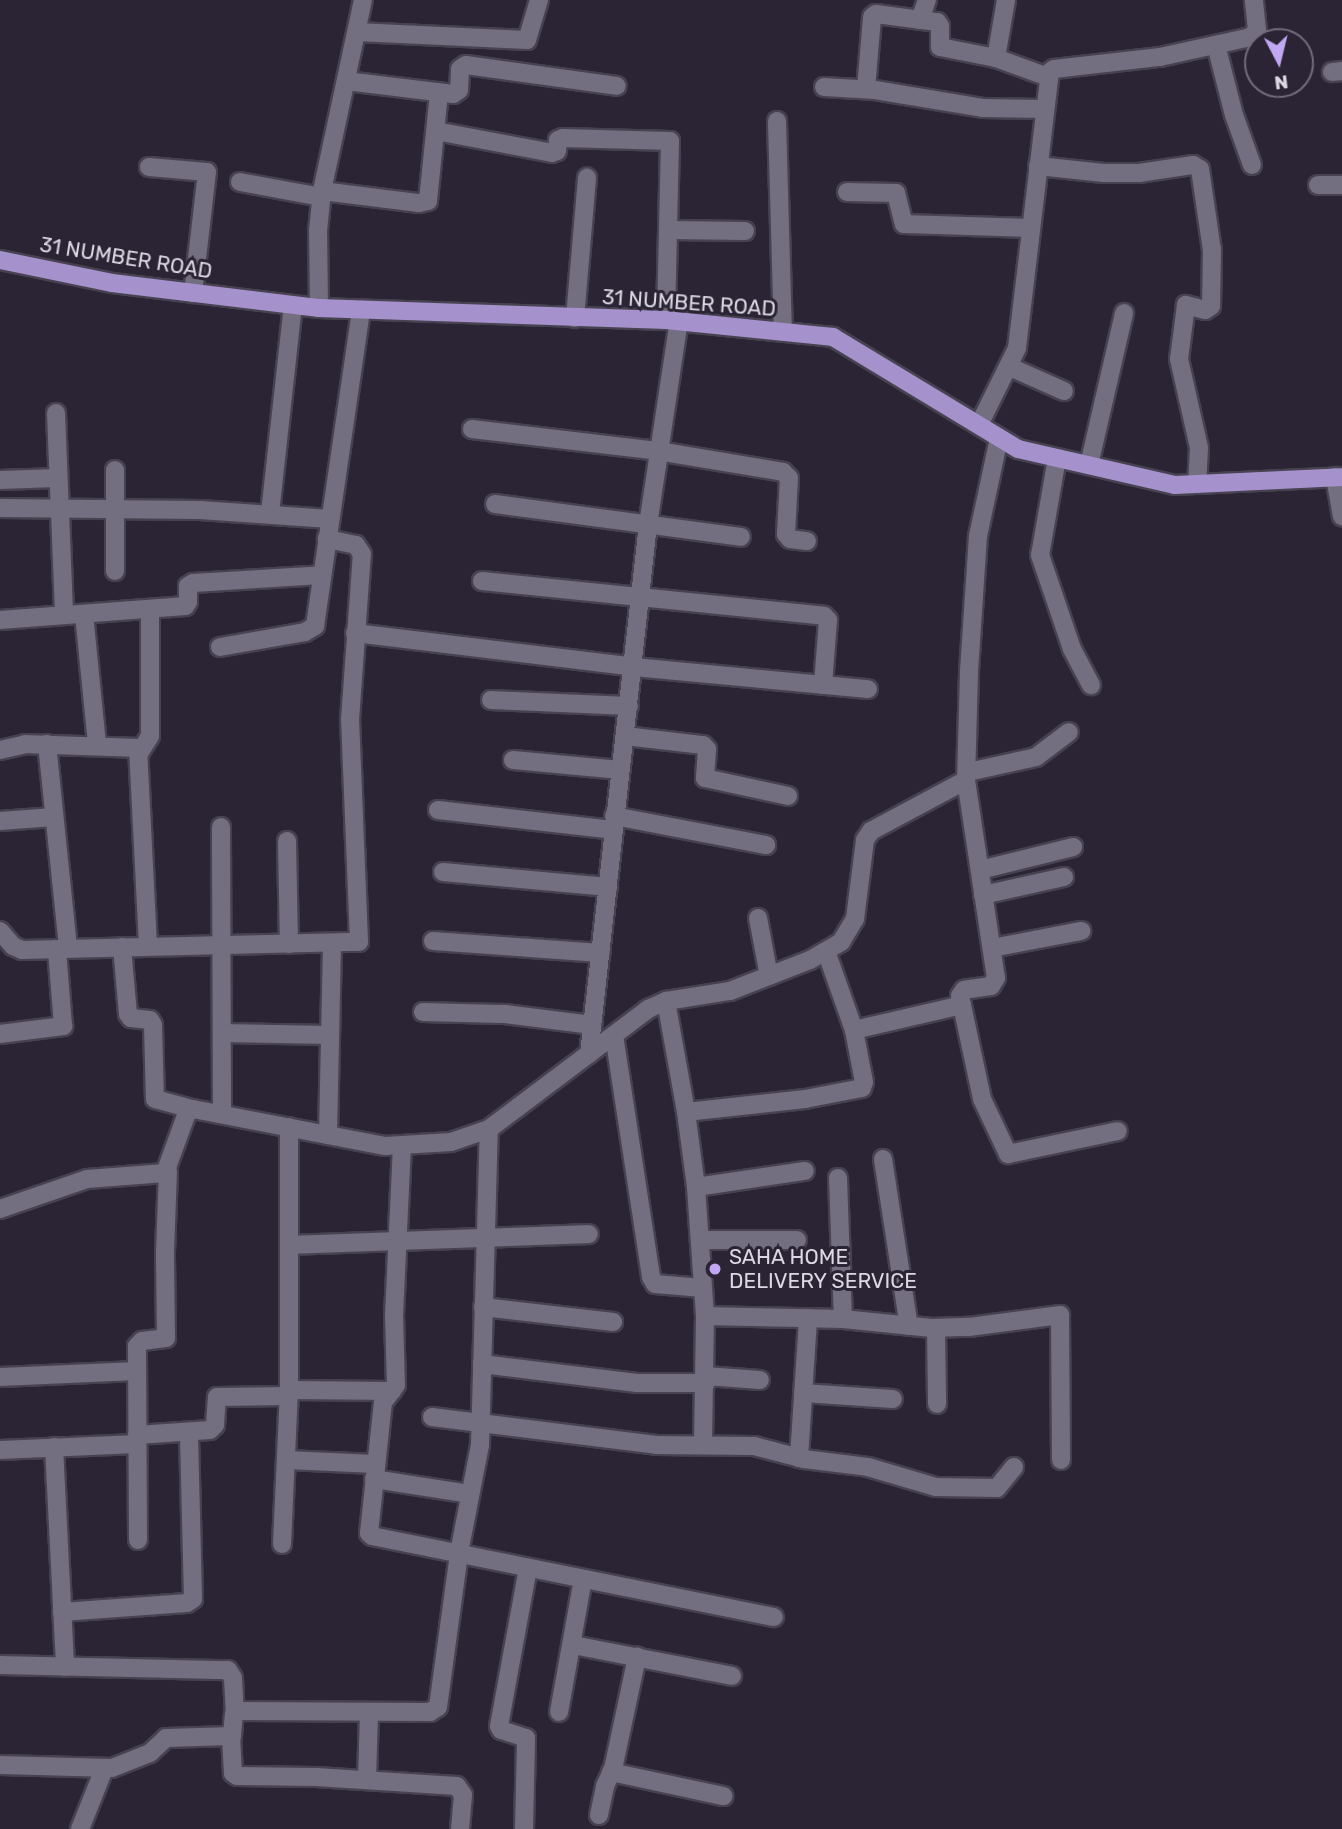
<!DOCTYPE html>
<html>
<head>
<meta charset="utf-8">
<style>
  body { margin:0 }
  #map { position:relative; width:1342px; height:1829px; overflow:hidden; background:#2a2435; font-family:Rubik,sans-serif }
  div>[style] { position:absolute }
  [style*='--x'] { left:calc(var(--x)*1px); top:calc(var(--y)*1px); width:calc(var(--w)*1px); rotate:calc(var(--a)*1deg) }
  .roads { filter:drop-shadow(2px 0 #464250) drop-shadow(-2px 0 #464250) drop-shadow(0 2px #464250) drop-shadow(0 -2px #464250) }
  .minor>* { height:18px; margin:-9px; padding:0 9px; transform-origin:9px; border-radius:9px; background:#746e81 }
  .major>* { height:18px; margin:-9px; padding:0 9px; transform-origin:9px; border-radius:9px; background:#a591cc }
  .dots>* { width:19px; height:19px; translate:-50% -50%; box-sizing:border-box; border:4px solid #2a2435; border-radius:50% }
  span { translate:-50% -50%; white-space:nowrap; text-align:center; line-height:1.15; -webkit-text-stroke:6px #2a2435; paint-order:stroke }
  .street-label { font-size:21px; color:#dbd8e3 }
  .poi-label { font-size:21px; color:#dbd8e3 }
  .left { translate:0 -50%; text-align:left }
  .north { position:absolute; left:1244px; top:28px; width:70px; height:70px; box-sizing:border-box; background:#2a2435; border:2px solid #716c7b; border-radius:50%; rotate:173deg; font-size:19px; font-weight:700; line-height:28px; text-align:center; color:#dbd8e3 }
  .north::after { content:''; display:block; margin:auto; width:24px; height:32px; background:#c1a8f3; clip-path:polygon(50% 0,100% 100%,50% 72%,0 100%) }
</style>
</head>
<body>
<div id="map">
  <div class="roads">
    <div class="minor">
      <div style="--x:920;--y:20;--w:21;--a:-71"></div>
      <div style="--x:357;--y:32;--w:170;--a:2.7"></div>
      <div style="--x:527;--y:40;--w:42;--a:-73.3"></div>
      <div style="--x:1216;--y:45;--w:72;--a:75.6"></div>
      <div style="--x:1234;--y:115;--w:53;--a:70.2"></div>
      <div style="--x:996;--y:58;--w:59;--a:-80.2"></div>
      <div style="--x:1332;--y:72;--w:10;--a:-6"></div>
      <div style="--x:346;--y:81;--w:108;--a:6.9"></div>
      <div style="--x:453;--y:94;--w:7;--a:-34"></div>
      <div style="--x:459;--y:90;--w:21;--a:-87"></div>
      <div style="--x:460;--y:69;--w:7;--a:-34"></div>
      <div style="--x:466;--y:65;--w:152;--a:7.9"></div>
      <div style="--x:824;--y:87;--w:51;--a:3.4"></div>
      <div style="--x:875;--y:90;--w:109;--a:9.5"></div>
      <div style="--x:982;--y:108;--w:63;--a:0.9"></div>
      <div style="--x:866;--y:89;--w:72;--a:-85.2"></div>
      <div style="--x:872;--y:17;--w:5;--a:-37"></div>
      <div style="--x:876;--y:14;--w:62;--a:7.5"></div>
      <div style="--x:937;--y:22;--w:5;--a:53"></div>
      <div style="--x:940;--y:26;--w:21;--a:90"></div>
      <div style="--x:940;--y:47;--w:57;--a:11.1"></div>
      <div style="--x:996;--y:58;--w:55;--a:20.1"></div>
      <div style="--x:777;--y:121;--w:211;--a:88.4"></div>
      <div style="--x:436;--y:131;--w:118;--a:10.7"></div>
      <div style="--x:552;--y:153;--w:5;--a:-22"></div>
      <div style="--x:557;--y:151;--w:11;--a:-85"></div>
      <div style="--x:558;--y:140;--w:5;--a:-22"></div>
      <div style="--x:563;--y:138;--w:107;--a:1.6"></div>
      <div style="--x:670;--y:141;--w:179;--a:91.3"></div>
      <div style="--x:1038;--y:166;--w:66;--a:6.1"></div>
      <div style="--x:1104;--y:173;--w:35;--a:0"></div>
      <div style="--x:1139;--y:173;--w:55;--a:-8.4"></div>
      <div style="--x:1193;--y:165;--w:8;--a:30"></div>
      <div style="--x:1200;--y:169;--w:82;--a:81.6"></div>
      <div style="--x:1212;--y:250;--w:56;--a:91"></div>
      <div style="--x:1211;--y:306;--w:7;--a:146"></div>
      <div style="--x:1205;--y:310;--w:20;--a:-165"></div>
      <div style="--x:1186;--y:305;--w:54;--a:97.4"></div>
      <div style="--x:1179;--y:359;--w:91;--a:77.3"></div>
      <div style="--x:1199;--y:448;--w:36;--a:93"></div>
      <div style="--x:149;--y:167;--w:58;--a:4.9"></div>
      <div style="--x:207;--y:172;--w:122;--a:96.6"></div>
      <div style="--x:240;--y:182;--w:82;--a:10.5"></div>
      <div style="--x:1318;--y:185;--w:24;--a:0"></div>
      <div style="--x:322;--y:191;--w:98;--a:7.1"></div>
      <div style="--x:419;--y:203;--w:9;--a:-13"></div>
      <div style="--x:428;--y:201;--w:109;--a:-84.2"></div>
      <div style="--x:847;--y:192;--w:49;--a:1.2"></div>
      <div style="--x:896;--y:193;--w:32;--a:76"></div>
      <div style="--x:904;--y:224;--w:127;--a:1.8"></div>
      <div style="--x:668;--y:230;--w:77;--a:0.7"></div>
      <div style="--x:319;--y:308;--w:77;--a:-90.7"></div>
      <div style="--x:318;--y:231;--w:40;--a:-84.3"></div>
      <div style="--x:322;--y:191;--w:195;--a:-77.9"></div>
      <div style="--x:575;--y:318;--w:141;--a:-85.1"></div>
      <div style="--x:1010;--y:367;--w:59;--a:24"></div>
      <div style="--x:56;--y:413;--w:202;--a:87.7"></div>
      <div style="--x:979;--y:425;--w:86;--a:-63.7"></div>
      <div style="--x:1017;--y:348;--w:278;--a:-83.2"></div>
      <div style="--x:1050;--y:72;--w:5;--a:-37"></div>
      <div style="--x:1054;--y:69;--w:107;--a:-6.5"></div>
      <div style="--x:1160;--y:57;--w:93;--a:-12.4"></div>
      <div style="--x:1251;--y:37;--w:9;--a:-49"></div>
      <div style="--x:1257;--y:30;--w:30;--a:-96"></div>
      <div style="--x:472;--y:429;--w:187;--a:6.7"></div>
      <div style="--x:658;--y:451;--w:127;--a:9.5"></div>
      <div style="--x:783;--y:472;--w:8;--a:45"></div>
      <div style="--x:789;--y:478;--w:56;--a:93.1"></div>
      <div style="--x:786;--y:534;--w:6;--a:51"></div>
      <div style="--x:790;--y:539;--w:17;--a:7"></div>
      <div style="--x:1057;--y:458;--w:98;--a:99.9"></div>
      <div style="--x:1040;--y:555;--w:99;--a:71.2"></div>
      <div style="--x:1072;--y:649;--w:41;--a:62.2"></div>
      <div style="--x:1089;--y:465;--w:156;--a:-77"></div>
      <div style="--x:1335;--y:477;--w:40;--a:80"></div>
      <div style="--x:0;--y:480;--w:57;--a:-2"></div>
      <div style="--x:495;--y:504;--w:248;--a:7.6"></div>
      <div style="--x:0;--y:508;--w:200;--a:0.6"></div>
      <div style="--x:200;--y:510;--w:130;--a:4"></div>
      <div style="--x:270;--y:513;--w:209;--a:-83.7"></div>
      <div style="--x:115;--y:571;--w:101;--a:-90"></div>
      <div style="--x:482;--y:581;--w:344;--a:5.8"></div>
      <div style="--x:824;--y:616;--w:6;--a:45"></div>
      <div style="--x:828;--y:620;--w:65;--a:94.4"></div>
      <div style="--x:84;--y:614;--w:132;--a:84.3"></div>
      <div style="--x:0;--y:620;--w:186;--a:-4.3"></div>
      <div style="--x:185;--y:606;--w:5;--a:-53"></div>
      <div style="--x:188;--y:602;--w:16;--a:-90"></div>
      <div style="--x:188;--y:586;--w:6;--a:-31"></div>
      <div style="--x:193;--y:583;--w:129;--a:-3.5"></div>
      <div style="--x:355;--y:633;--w:281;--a:6.9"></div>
      <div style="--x:634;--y:667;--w:235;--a:5.4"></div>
      <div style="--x:220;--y:647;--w:86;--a:-10"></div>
      <div style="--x:305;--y:632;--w:12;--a:-31"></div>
      <div style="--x:315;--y:626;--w:319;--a:-81.7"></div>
      <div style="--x:491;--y:700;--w:138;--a:2.5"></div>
      <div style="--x:625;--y:736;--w:79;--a:6.6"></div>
      <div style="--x:703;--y:745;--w:6;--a:45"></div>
      <div style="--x:707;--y:749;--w:29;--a:94"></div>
      <div style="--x:705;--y:778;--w:85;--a:12.2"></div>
      <div style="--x:47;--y:744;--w:205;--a:84.1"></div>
      <div style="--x:0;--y:750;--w:26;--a:-13"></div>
      <div style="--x:25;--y:744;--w:113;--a:2"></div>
      <div style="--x:138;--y:748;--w:197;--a:87.1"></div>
      <div style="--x:140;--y:752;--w:19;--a:-58"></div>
      <div style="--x:150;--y:736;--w:127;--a:-90"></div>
      <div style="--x:513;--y:760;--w:108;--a:5.3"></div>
      <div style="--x:968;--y:772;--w:70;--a:-12.4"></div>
      <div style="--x:1036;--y:757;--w:41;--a:-37.1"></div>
      <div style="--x:966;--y:780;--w:200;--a:81.4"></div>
      <div style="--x:996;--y:978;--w:9;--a:122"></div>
      <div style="--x:991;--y:986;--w:27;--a:172"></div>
      <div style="--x:964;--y:990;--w:7;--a:124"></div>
      <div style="--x:960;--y:996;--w:105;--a:77.9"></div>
      <div style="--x:982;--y:1099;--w:61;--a:64.7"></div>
      <div style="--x:1008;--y:1154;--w:112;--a:-11.8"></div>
      <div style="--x:438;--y:810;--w:176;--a:6.5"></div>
      <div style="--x:614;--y:816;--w:155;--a:10.8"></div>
      <div style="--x:0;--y:821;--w:54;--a:-4.2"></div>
      <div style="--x:221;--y:827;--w:287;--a:89.8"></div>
      <div style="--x:287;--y:841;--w:103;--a:88.9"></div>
      <div style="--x:980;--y:870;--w:96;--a:-13.9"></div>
      <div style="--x:443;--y:872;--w:166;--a:5.2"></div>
      <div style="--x:983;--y:895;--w:83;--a:-12.5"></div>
      <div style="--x:758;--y:918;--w:59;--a:79.3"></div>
      <div style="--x:0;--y:931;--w:20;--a:49"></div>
      <div style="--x:13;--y:946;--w:10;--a:24"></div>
      <div style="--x:22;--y:950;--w:337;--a:-1.4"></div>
      <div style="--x:359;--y:942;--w:222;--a:-92.3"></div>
      <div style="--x:350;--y:720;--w:166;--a:-85.9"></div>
      <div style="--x:362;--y:554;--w:11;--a:-124"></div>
      <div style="--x:356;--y:545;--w:30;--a:-168"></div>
      <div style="--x:433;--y:941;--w:168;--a:4.1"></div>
      <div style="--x:122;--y:947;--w:67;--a:84.9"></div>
      <div style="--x:128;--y:1014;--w:5;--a:53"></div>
      <div style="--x:131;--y:1018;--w:19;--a:6"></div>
      <div style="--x:150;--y:1020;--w:6;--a:59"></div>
      <div style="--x:153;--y:1025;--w:74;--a:88.5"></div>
      <div style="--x:155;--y:1099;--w:39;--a:15"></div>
      <div style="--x:992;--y:948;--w:91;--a:-10.8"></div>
      <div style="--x:826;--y:951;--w:84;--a:70.5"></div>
      <div style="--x:854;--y:1030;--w:111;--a:-13"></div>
      <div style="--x:666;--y:1001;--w:113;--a:79.8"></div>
      <div style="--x:686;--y:1112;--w:76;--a:82.4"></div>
      <div style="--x:696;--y:1187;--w:129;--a:86"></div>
      <div style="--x:705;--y:1316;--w:129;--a:90.9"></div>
      <div style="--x:423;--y:1012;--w:82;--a:1.4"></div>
      <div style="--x:505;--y:1014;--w:88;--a:7.2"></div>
      <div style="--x:222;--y:1033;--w:108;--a:1.1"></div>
      <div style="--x:0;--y:1034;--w:64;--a:-7.2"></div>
      <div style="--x:63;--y:1026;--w:77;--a:-94.5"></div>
      <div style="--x:614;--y:1035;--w:245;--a:81.3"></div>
      <div style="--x:651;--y:1277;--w:8;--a:60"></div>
      <div style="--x:655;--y:1284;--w:48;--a:4.8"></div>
      <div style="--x:589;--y:1054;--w:532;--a:-83.64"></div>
      <div style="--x:648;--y:525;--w:206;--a:-81.4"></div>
      <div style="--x:686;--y:1112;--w:120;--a:-6.2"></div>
      <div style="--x:805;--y:1099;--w:58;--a:-10.9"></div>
      <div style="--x:862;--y:1088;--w:6;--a:-72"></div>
      <div style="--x:864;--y:1082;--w:53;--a:-100.9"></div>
      <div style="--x:328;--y:1135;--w:191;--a:-88.8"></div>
      <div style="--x:402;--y:1146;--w:169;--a:92.7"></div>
      <div style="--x:394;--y:1315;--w:70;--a:88.4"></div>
      <div style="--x:396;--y:1385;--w:21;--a:127"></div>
      <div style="--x:383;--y:1402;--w:132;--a:96.1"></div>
      <div style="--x:369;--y:1533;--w:4;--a:45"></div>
      <div style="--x:372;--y:1536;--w:410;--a:11.4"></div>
      <div style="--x:883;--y:1159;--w:169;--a:81.2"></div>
      <div style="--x:838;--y:1178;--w:141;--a:88"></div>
      <div style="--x:696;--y:1187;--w:110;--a:-8.4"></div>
      <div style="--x:0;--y:1209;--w:92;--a:-19"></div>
      <div style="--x:87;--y:1179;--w:78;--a:-4.4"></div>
      <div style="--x:165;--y:1173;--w:64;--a:-69.9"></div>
      <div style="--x:187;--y:1113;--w:7;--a:-34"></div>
      <div style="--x:193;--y:1109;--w:196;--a:10.9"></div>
      <div style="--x:385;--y:1146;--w:66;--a:-3.5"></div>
      <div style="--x:451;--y:1142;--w:40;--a:-18.9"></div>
      <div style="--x:489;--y:1129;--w:199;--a:-37"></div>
      <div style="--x:648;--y:1009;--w:20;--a:-24"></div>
      <div style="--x:666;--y:1001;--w:65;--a:-8.9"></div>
      <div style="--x:730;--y:991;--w:86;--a:-21.2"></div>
      <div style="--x:810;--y:960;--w:36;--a:-30"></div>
      <div style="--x:841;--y:942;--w:27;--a:-59"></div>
      <div style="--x:855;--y:919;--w:80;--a:-82.8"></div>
      <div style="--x:865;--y:840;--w:11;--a:-56"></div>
      <div style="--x:871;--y:831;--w:108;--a:-28.2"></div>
      <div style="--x:966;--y:780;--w:109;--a:-88.4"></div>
      <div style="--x:969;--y:671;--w:135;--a:-86.2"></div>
      <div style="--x:978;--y:536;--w:100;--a:-77.9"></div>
      <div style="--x:700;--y:1240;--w:97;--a:0"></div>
      <div style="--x:291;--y:1245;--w:298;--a:-2.1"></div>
      <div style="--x:483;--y:1307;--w:131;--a:6.6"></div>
      <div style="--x:705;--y:1316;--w:138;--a:1.2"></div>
      <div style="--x:843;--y:1319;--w:89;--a:5.8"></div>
      <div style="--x:932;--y:1328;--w:37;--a:-2"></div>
      <div style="--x:969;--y:1327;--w:92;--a:-7.5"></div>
      <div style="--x:1060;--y:1315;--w:145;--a:89.6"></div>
      <div style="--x:936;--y:1328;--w:76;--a:89.2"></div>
      <div style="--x:482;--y:1364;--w:156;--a:7"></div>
      <div style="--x:637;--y:1383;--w:69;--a:0"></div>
      <div style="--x:706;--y:1376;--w:54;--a:4.2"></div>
      <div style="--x:0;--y:1377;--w:137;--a:-2.5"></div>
      <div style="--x:289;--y:1390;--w:103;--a:0.6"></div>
      <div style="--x:803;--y:1393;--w:90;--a:3.8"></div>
      <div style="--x:432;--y:1417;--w:226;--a:7.1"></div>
      <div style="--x:656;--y:1445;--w:98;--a:0.6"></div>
      <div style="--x:754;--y:1446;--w:52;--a:14.6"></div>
      <div style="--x:804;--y:1459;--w:64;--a:7.1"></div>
      <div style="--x:868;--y:1467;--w:71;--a:16.4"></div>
      <div style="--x:936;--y:1487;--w:61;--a:0.9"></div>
      <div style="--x:997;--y:1488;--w:27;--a:-51"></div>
      <div style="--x:137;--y:1435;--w:73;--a:-3.9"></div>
      <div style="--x:210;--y:1430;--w:7;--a:-45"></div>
      <div style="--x:215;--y:1425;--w:28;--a:-86"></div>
      <div style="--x:217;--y:1397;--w:71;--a:-0.8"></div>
      <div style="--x:54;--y:1447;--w:220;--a:87.1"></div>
      <div style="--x:0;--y:1450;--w:137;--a:-2.5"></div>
      <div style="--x:799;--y:1458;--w:140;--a:-86.3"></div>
      <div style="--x:287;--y:1460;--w:88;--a:2.6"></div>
      <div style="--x:374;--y:1479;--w:97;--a:8.9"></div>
      <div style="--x:138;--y:1540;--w:194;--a:-90.3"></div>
      <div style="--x:137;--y:1346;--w:7;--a:-45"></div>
      <div style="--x:142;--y:1341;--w:24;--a:-7"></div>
      <div style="--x:166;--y:1338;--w:86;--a:-90.7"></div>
      <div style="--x:165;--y:1252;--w:81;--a:-87.9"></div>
      <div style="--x:282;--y:1544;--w:154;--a:-87.4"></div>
      <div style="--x:289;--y:1390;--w:263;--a:-90"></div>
      <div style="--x:62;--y:1612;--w:125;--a:-4.1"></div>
      <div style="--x:187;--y:1603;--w:7;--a:-34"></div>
      <div style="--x:193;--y:1599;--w:167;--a:-91.4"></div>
      <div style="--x:573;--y:1645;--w:162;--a:11"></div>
      <div style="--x:0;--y:1665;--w:228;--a:1.3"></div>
      <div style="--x:228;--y:1670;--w:9;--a:58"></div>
      <div style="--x:233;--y:1678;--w:34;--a:87"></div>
      <div style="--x:559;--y:1712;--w:135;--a:-79.8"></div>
      <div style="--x:231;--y:1736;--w:37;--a:87"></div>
      <div style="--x:233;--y:1773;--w:5;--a:37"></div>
      <div style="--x:237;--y:1776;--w:79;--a:0.7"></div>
      <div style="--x:316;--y:1777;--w:141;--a:3.7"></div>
      <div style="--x:457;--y:1786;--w:11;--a:56"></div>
      <div style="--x:463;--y:1795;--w:34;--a:95"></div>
      <div style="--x:0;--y:1765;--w:112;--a:1.5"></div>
      <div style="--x:112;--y:1768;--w:41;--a:-21.5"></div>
      <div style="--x:150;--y:1753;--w:22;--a:-43"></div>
      <div style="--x:166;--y:1738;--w:66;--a:-1.7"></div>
      <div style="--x:232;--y:1736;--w:21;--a:-85"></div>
      <div style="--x:234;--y:1715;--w:6;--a:-45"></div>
      <div style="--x:238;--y:1711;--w:192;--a:0.3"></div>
      <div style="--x:430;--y:1712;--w:9;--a:-32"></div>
      <div style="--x:438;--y:1707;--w:155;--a:-82.2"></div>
      <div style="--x:459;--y:1553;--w:110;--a:-79"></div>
      <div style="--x:480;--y:1445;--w:316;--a:-88.4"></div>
      <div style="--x:611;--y:1772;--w:115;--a:12.1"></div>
      <div style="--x:367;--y:1780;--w:67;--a:-88.3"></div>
      <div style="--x:599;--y:1815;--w:30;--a:-78"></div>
      <div style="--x:605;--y:1786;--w:19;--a:-65"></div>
      <div style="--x:613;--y:1769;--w:115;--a:-77.9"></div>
      <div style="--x:80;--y:1829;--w:65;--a:-68.2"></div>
      <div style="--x:524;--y:1829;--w:91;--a:-88.7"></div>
      <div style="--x:526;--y:1738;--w:26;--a:-162"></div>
      <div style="--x:501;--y:1730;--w:4;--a:-117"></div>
      <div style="--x:499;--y:1726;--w:161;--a:-79.6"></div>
    </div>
    <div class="major">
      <div style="--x:0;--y:260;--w:114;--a:11.6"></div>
      <div style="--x:112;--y:283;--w:209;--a:6.9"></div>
      <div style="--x:319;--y:308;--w:347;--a:2"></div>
      <div style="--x:666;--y:320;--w:168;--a:5.8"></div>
      <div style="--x:833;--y:337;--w:216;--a:31.2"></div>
      <div style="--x:1018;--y:449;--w:161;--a:12.9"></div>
      <div style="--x:1175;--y:485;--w:167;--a:-2.7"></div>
    </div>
  </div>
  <div class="dots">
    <div style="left:715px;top:1269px;background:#c1a8f3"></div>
  </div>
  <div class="street-label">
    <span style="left:126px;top:258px;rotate:9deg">31 NUMBER ROAD</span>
    <span style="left:689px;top:303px;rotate:4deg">31 NUMBER ROAD</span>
  </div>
  <div class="poi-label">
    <span class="left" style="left:729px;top:1269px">SAHA HOME<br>DELIVERY SERVICE</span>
  </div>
  <div class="north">N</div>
</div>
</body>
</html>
